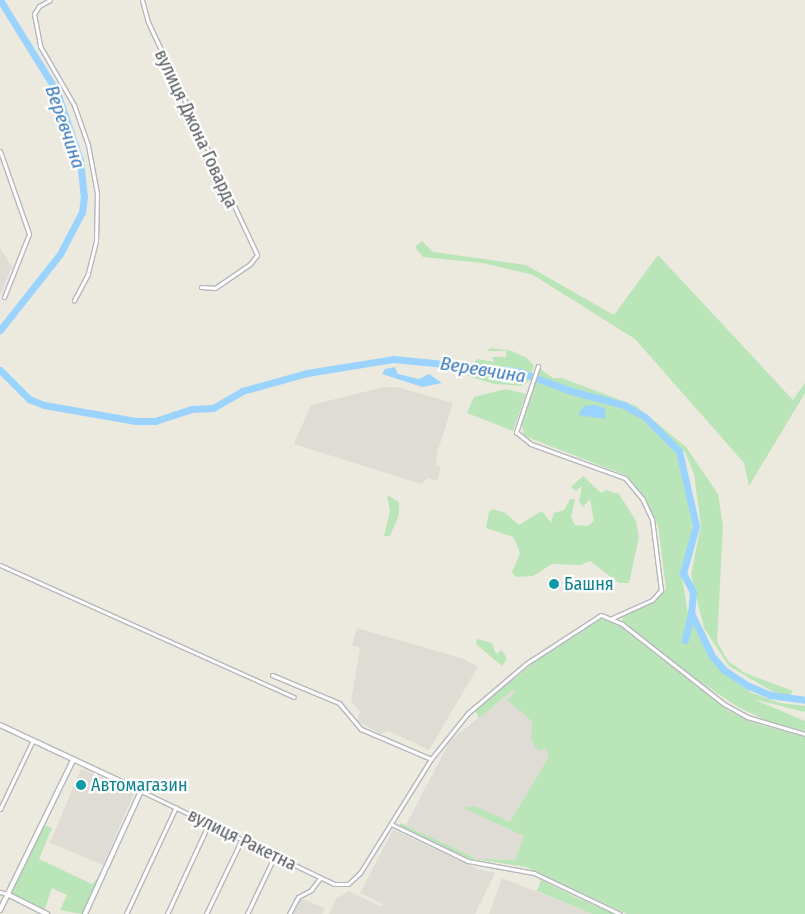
<!DOCTYPE html>
<html>
<head>
<meta charset="utf-8">
<style>
  body { margin:0 }
  #map { position:relative; width:805px; height:914px; overflow:hidden; background:#ece9de; font-family:"Fira Sans Condensed",sans-serif }
  div>[style] { position:absolute }
  [style*='--x'] { left:calc(var(--x)*1px); top:calc(var(--y)*1px); width:calc(var(--w)*1px); rotate:calc(var(--a)*1deg) }
  .industrial>* { inset:0; background:#dfdcd6; transform-origin:0 0 }
  .green>* { inset:0; background:#b9e5b9 }
  .water>* { inset:0; background:#9bd3ff }
  .river>* { height:7px; margin:-3.5px; padding:0 3.5px; transform-origin:3.5px; border-radius:3.5px; background:#9bd3ff }
  .roads { filter:drop-shadow(1px 0 #b5b7bc) drop-shadow(-1px 0 #b5b7bc) drop-shadow(0 1px #b5b7bc) drop-shadow(0 -1px #b5b7bc) }
  .minor>* { height:3px; margin:-1.5px; padding:0 1.5px; transform-origin:1.5px; border-radius:1.5px; background:#fff }
  .tertiary>* { height:4px; margin:-2px; padding:0 2px; transform-origin:2px; border-radius:2px; background:#fff }
  .dots>* { width:14px; height:14px; translate:-50% -50%; box-sizing:border-box; border:2px solid #fff; border-radius:50% }
  span { translate:-50% -50%; white-space:nowrap; text-align:center; line-height:1.15; -webkit-text-stroke:4.5px #fff; paint-order:stroke }
  .street-label { font-size:18px; color:#585c60 }
  .culture-label { font-size:18px; color:#0d838f }
  .left { translate:0 -50%; text-align:left }
  .water-label { font-size:19px; color:#3979bc; font-style:italic }
</style>
</head>
<body>
<div id="map">
  <div class="industrial">
    <div style="clip-path:polygon(0 248px,12px 267px,0 295px)"></div>
    <div style="clip-path:polygon(384px 387px,397px 387px,453px 403px,438px 450px,436px 465px,441px 467px,437px 481px,428px 478px,421px 484px,294px 444px,311px 405px)"></div>
    <div style="clip-path:polygon(357px 628px,464px 659px,478px 667px,429px 750px,389px 731px,381px 734px,357px 721px,360px 711px,351px 701px,360px 648px,352px 645px)"></div>
    <div style="clip-path:polygon(513px 690px,539px 724px,549px 756px,507px 827px,524px 836px,515px 860px,477px 859px,406px 825px,450px 741px)"></div>
    <div style="left:81px;top:769px;width:58px;height:80px;rotate:23deg"></div>
    <div style="clip-path:polygon(393px 830px,478px 869px,495px 873px,475px 914px,329px 914px,336px 899px,349px 891px,382px 907px,383px 904px,360px 893px)"></div>
    <div style="clip-path:polygon(502px 878px,535px 891px,592px 914px,489px 914px)"></div>
    <div style="clip-path:polygon(300px 898px,325px 908px,322px 914px,292px 914px)"></div>
  </div>
  <div class="green">
    <div style="clip-path:polygon(422px 241px,433px 252px,526px 265px,614px 315px,658px 255px,793px 400px,805px 383px,805px 393px,749px 486px,744px 463px,635px 339px,533px 275px,483px 263px,423px 257px,415px 247px)"></div>
    <div style="clip-path:polygon(491px 348px,512px 351px,527px 358px,534px 366px,529px 381px,523px 386px,494px 384px,468px 376px,467px 372px,477px 359px,494px 362px,492px 357px,506px 357px,506px 351px,487px 351px)"></div>
    <div style="clip-path:polygon(540px 369px,553px 378px,562px 378px,636px 406px,686px 447px,718px 494px,723px 526px,717px 642px,728px 661px,745px 673px,793px 691px,787px 700px,729px 666px,704px 628px,691px 575px,701px 525px,694px 474px,685px 452px,654px 426px,681px 459px,693px 514px,692px 536px,681px 569px,688px 615px,710px 657px,725px 674px,752px 693px,780px 703px,805px 706px,805px 712px,753px 699px,805px 721px,805px 731px,767px 721px,738px 707px,669px 661px,623px 622px,622px 614px,655px 601px,666px 588px,658px 526px,649px 506px,625px 475px,524px 436px,521px 419px)"></div>
    <div style="clip-path:polygon(506px 389px,526px 394px,513px 431px,467px 413px,474px 397px)"></div>
    <div style="clip-path:polygon(583px 476px,601px 493px,606px 490px,619px 494px,636px 521px,639px 537px,629px 583px,619px 583px,590px 561px,581px 565px,552px 564px,533px 576px,516px 577px,512px 572px,520px 554px,518px 547px,513px 537px,486px 528px,489px 512px,493px 509px,505px 513px,519px 525px,542px 511px,551px 523px,554px 513px,564px 510px,570px 499px,575px 499px,571px 517px,575px 525px,588px 526px,594px 521px,590px 499px,583px 507px,579px 502px,582px 486px,576px 491px,571px 487px)"></div>
    <div style="clip-path:polygon(387px 495px,399px 502px,399px 515px,390px 536px,384px 536px,390px 511px)"></div>
    <div style="clip-path:polygon(598px 619px,613px 621px,729px 711px,754px 723px,805px 737px,805px 914px,627px 914px,526px 867px,467px 858px,399px 826px,401px 823px,477px 859px,515px 860px,524px 836px,463px 808px,475px 806px,510px 822px,549px 756px,546px 748px,538px 751px,531px 740px,532px 721px,507px 700px,515px 693px,513px 690px,479px 718px,475px 710px,555px 646px)"></div>
    <div style="clip-path:polygon(477px 639px,492px 643px,496px 654px,502px 650px,507px 659px,502px 666px,476px 644px)"></div>
    <div style="clip-path:polygon(44px 825px,52px 828px,39px 859px,92px 884px,99px 877px,82px 914px,60px 910px,67px 895px,52px 888px,44px 911px,10px 894px)"></div>
    <div style="clip-path:polygon(541px 880px,575px 897px,614px 914px,592px 914px,537px 891px)"></div>
  </div>
  <div class="water">
    <div style="clip-path:polygon(395px 367px,398px 374px,419px 379px,429px 374px,442px 383px,422px 387px,382px 374px,385px 369px)"></div>
    <div style="clip-path:polygon(596px 405px,605px 409px,605px 419px,578px 415px,584px 406px)"></div>
  </div>
  <div class="river">
    <div style="--x:0;--y:0;--w:108;--a:58.2"></div>
    <div style="--x:57;--y:92;--w:72;--a:71.3"></div>
    <div style="--x:80;--y:160;--w:36;--a:84"></div>
    <div style="--x:84;--y:196;--w:16;--a:97"></div>
    <div style="--x:82;--y:212;--w:47;--a:117.6"></div>
    <div style="--x:60;--y:254;--w:97;--a:128.3"></div>
    <div style="--x:0;--y:370;--w:41;--a:45"></div>
    <div style="--x:29;--y:399;--w:16;--a:22"></div>
    <div style="--x:44;--y:405;--w:93;--a:9.9"></div>
    <div style="--x:136;--y:421;--w:19;--a:0"></div>
    <div style="--x:155;--y:421;--w:39;--a:-18"></div>
    <div style="--x:192;--y:409;--w:21;--a:-3"></div>
    <div style="--x:213;--y:408;--w:34;--a:-30"></div>
    <div style="--x:242;--y:391;--w:67;--a:-15.5"></div>
    <div style="--x:307;--y:373;--w:87;--a:-9.2"></div>
    <div style="--x:393;--y:359;--w:125;--a:5.5"></div>
    <div style="--x:517;--y:371;--w:58;--a:20.3"></div>
    <div style="--x:571;--y:391;--w:55;--a:14.8"></div>
    <div style="--x:624;--y:405;--w:24;--a:30"></div>
    <div style="--x:645;--y:417;--w:48;--a:45"></div>
    <div style="--x:679;--y:451;--w:77;--a:77.2"></div>
    <div style="--x:696;--y:526;--w:49;--a:105.5"></div>
    <div style="--x:683;--y:573;--w:21;--a:62"></div>
    <div style="--x:693;--y:592;--w:21;--a:95"></div>
    <div style="--x:691;--y:613;--w:48;--a:64"></div>
    <div style="--x:712;--y:656;--w:18;--a:49"></div>
    <div style="--x:724;--y:670;--w:30;--a:33"></div>
    <div style="--x:749;--y:686;--w:23;--a:23"></div>
    <div style="--x:770;--y:695;--w:35;--a:8"></div>
    <div style="--x:685;--y:640;--w:27;--a:-77"></div>
  </div>
  <div class="roads">
    <div class="minor">
      <div style="--x:50;--y:0;--w:13;--a:151"></div>
      <div style="--x:39;--y:6;--w:9;--a:122"></div>
      <div style="--x:34;--y:14;--w:33;--a:79"></div>
      <div style="--x:40;--y:46;--w:68;--a:60"></div>
      <div style="--x:74;--y:105;--w:42;--a:70.7"></div>
      <div style="--x:88;--y:145;--w:49;--a:79.4"></div>
      <div style="--x:97;--y:193;--w:48;--a:91.2"></div>
      <div style="--x:96;--y:241;--w:34;--a:104"></div>
      <div style="--x:88;--y:274;--w:30;--a:118"></div>
      <div style="--x:142;--y:0;--w:23;--a:75"></div>
      <div style="--x:148;--y:22;--w:257;--a:64.9"></div>
      <div style="--x:257;--y:255;--w:11;--a:128"></div>
      <div style="--x:250;--y:264;--w:42;--a:145.6"></div>
      <div style="--x:215;--y:288;--w:14;--a:-176"></div>
      <div style="--x:0;--y:151;--w:88;--a:70.7"></div>
      <div style="--x:29;--y:234;--w:68;--a:111.6"></div>
      <div style="--x:538;--y:366;--w:70;--a:108.4"></div>
      <div style="--x:516;--y:432;--w:19;--a:39"></div>
      <div style="--x:531;--y:444;--w:100;--a:19.9"></div>
      <div style="--x:625;--y:478;--w:26;--a:50"></div>
      <div style="--x:642;--y:498;--w:23;--a:65"></div>
      <div style="--x:652;--y:519;--w:72;--a:82.8"></div>
      <div style="--x:661;--y:590;--w:13;--a:132"></div>
      <div style="--x:652;--y:600;--w:44;--a:155.8"></div>
      <div style="--x:0;--y:565;--w:322;--a:24.2"></div>
      <div style="--x:272;--y:675;--w:73;--a:22.7"></div>
      <div style="--x:339;--y:703;--w:34;--a:50"></div>
      <div style="--x:361;--y:729;--w:76;--a:23.2"></div>
      <div style="--x:141;--y:791;--w:214;--a:25.7"></div>
      <div style="--x:334;--y:884;--w:14;--a:0"></div>
      <div style="--x:348;--y:884;--w:16;--a:-43"></div>
      <div style="--x:360;--y:873;--w:134;--a:-58.1"></div>
      <div style="--x:431;--y:759;--w:59;--a:-51.2"></div>
      <div style="--x:468;--y:713;--w:77;--a:-40.3"></div>
      <div style="--x:527;--y:663;--w:88;--a:-33"></div>
      <div style="--x:601;--y:615;--w:23;--a:23"></div>
      <div style="--x:622;--y:624;--w:130;--a:38.1"></div>
      <div style="--x:724;--y:704;--w:26;--a:29"></div>
      <div style="--x:747;--y:717;--w:60;--a:16.3"></div>
      <div style="--x:0;--y:809;--w:76;--a:-64.4"></div>
      <div style="--x:391;--y:824;--w:85;--a:25.7"></div>
      <div style="--x:468;--y:861;--w:67;--a:10.3"></div>
      <div style="--x:534;--y:873;--w:95;--a:25.5"></div>
      <div style="--x:0;--y:892;--w:7;--a:16"></div>
      <div style="--x:126;--y:914;--w:118;--a:-65"></div>
      <div style="--x:167;--y:914;--w:100;--a:-65.2"></div>
      <div style="--x:206;--y:914;--w:83;--a:-64.4"></div>
      <div style="--x:247;--y:914;--w:65;--a:-64.6"></div>
      <div style="--x:289;--y:914;--w:19;--a:-62"></div>
      <div style="--x:298;--y:897;--w:15;--a:-28"></div>
      <div style="--x:311;--y:890;--w:15;--a:-53"></div>
    </div>
    <div class="tertiary">
      <div style="--x:0;--y:725;--w:156;--a:25.1"></div>
      <div style="--x:141;--y:791;--w:135;--a:114.5"></div>
      <div style="--x:7;--y:894;--w:45;--a:26.6"></div>
      <div style="--x:0;--y:910;--w:167;--a:-64"></div>
    </div>
  </div>
  <div class="dots">
    <div style="left:554px;top:584px;background:#0f9aa8"></div>
    <div style="left:81px;top:785px;background:#0f9aa8"></div>
  </div>
  <div class="street-label">
    <span style="left:196px;top:129px;rotate:65deg">вулиця Джона Говарда</span>
    <span style="left:242px;top:840px;rotate:26deg">вулиця Ракетна</span>
  </div>
  <div class="culture-label">
    <span class="left" style="left:564px;top:584px">Башня</span>
    <span class="left" style="left:91px;top:785px">Автомагазин</span>
  </div>
  <div class="water-label">
    <span style="left:65px;top:127px;rotate:71deg">Веревчина</span>
    <span style="left:483px;top:370px;rotate:9deg">Веревчина</span>
  </div>
</div>
</body>
</html>
